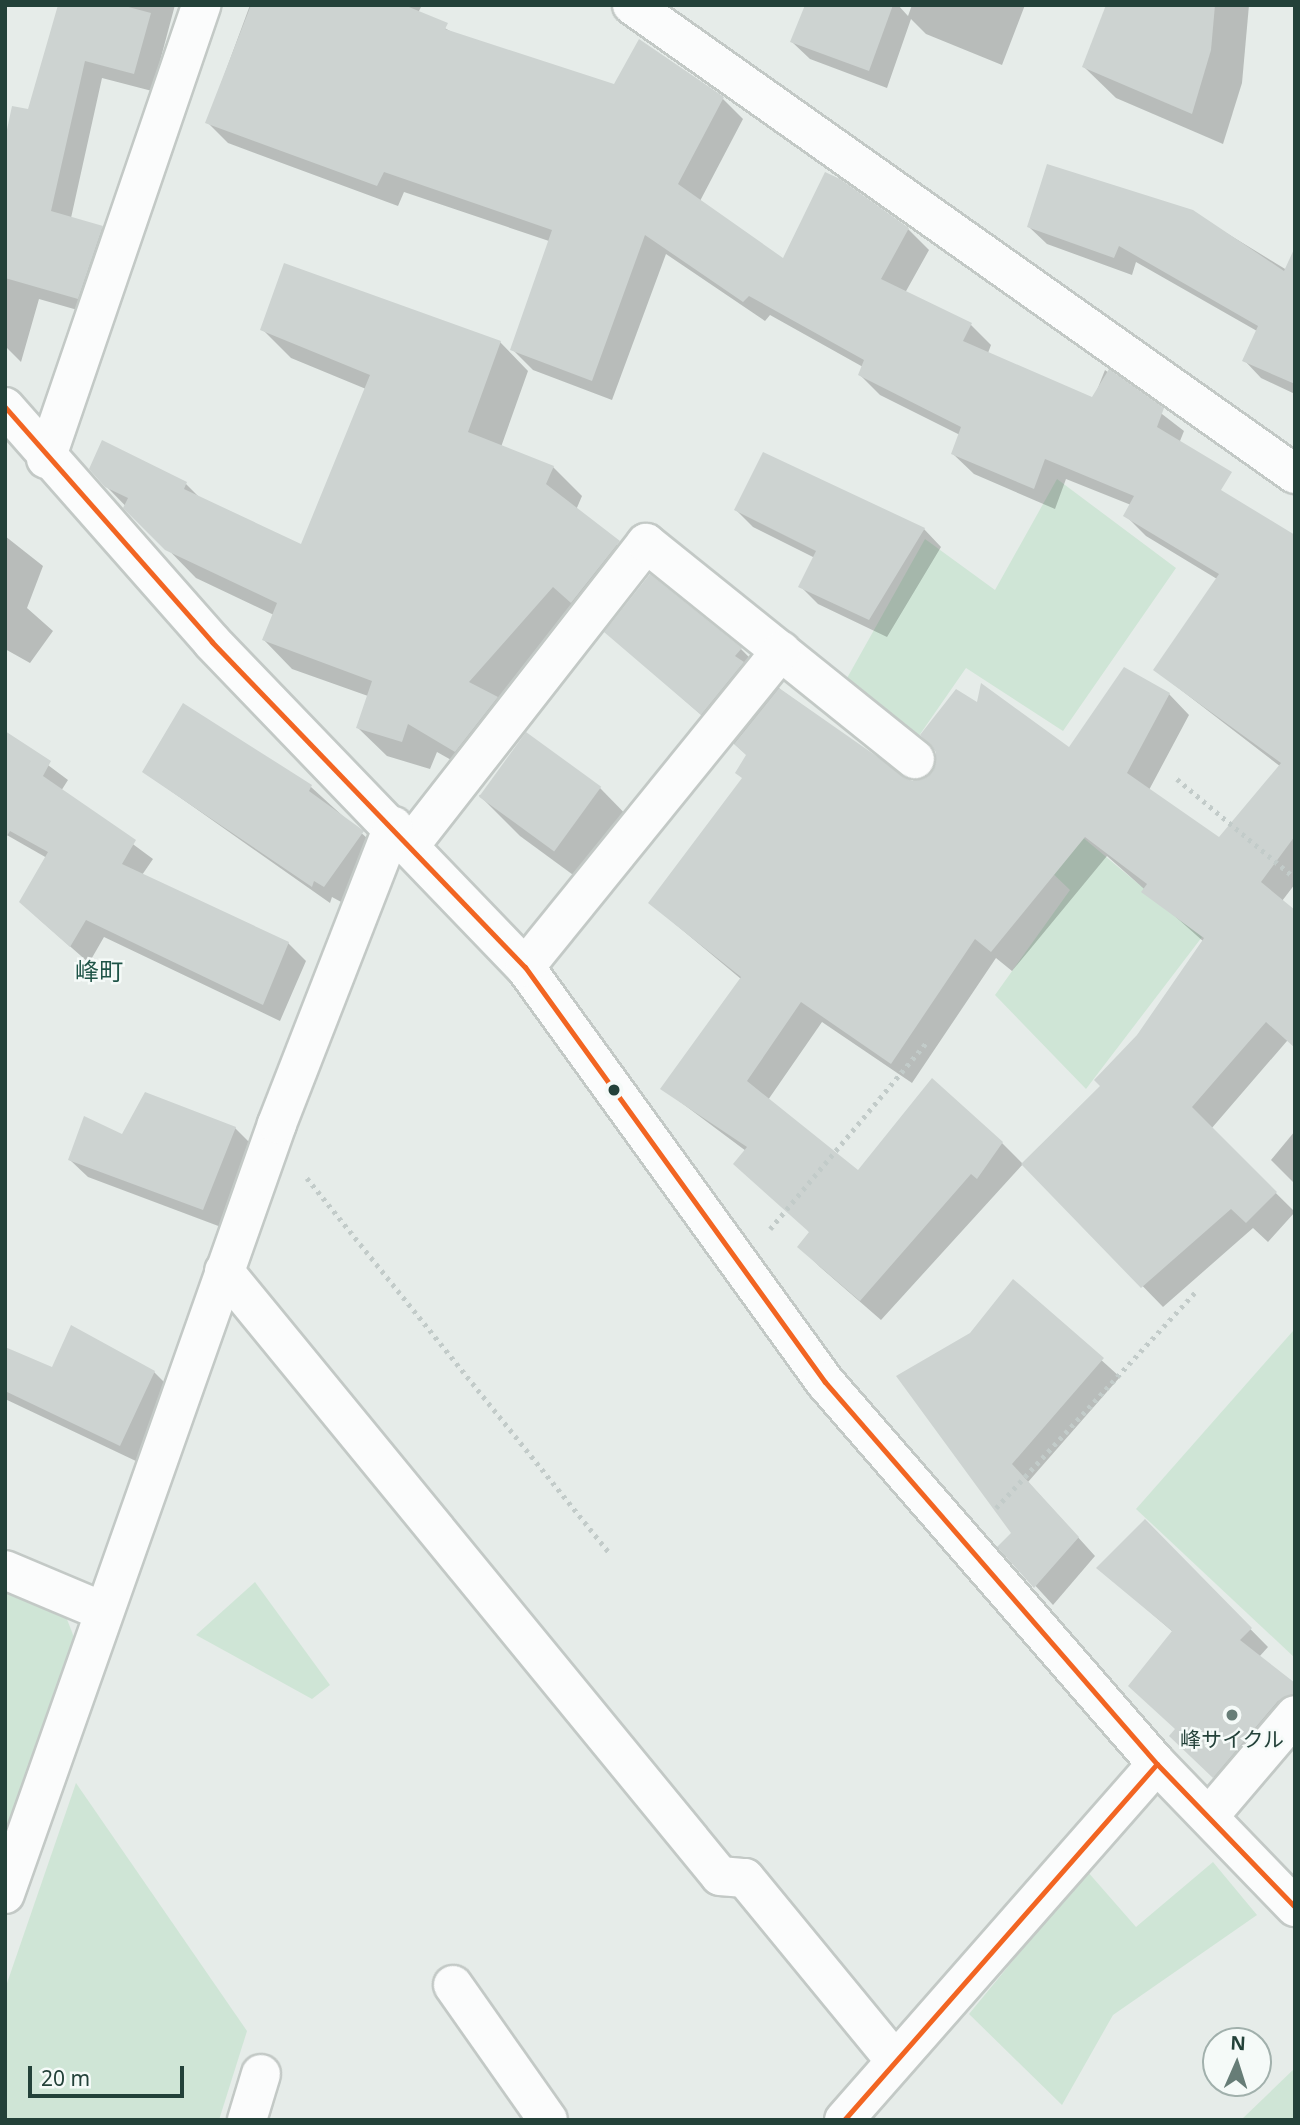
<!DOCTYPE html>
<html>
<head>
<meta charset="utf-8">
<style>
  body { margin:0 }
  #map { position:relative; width:1300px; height:2125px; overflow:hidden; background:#e6ece9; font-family:"Noto Sans","Noto Sans JP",sans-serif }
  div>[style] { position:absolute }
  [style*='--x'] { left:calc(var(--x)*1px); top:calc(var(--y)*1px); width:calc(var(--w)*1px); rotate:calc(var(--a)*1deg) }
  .green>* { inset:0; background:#cfe5d6 }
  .shadow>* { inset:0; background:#0003 }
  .building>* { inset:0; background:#cdd3d1; transform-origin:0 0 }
  .path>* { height:4.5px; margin-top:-2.25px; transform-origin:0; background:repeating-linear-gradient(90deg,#c2cbc9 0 3.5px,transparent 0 8.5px) }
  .roads { filter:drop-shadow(2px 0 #c3c9c6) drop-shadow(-2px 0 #c3c9c6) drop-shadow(0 2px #c3c9c6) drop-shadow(0 -2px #c3c9c6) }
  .minor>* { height:38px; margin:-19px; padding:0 19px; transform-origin:19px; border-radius:19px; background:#fbfcfc }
  .tertiary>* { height:38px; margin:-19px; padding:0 19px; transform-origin:19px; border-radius:19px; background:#fbfcfc }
  .bus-1>* { height:5px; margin:-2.5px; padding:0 2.5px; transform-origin:2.5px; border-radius:2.5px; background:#f26522 }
  .dots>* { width:19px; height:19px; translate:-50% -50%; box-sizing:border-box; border:4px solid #f5faf8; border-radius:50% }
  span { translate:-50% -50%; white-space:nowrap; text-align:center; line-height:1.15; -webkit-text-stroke:5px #f5faf8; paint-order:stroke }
  .poi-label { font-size:21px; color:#234139 }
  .quarter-label { font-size:24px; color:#1e5447 }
  .frame { position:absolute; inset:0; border:7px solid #234139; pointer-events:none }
  .north { position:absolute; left:1202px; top:2027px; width:70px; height:70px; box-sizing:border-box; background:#f5faf8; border:2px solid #a1b0ac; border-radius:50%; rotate:3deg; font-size:19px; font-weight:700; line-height:28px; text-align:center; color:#234139 }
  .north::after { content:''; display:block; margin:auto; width:24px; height:32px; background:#677d77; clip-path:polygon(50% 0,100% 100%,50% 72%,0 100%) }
  .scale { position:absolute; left:28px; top:2066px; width:156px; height:32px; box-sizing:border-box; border:4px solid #234139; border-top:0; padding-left:9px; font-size:21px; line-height:24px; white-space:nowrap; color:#234139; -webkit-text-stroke:5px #f5faf8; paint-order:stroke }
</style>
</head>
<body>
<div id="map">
  <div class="green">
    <div style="clip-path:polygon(1057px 479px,1176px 568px,1063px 731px,966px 668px,907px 753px,837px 696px,925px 539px,995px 590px)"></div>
    <div style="clip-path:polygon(1026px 790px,1202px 937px,1086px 1089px,995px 995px,1070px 890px,1001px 824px)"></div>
    <div style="clip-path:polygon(1293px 1331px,1295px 1333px,1295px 1658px,1136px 1509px)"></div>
    <div style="clip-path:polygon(255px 1582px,330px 1685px,312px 1699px,196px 1635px)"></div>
    <div style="clip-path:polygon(5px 1589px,65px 1614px,75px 1640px,5px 1851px)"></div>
    <div style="clip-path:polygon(76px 1783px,247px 2031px,219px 2120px,5px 2120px,5px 1989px)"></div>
    <div style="clip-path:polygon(1213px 1862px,1257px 1915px,1113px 2015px,1062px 2105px,969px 2014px,1087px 1871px,1136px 1927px)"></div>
    <div style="clip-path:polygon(1295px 2068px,1295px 2120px,1241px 2120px)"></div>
  </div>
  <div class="shadow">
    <div style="clip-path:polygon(63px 5px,175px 5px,152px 91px,102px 78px,71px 218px,102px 227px,119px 245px,95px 315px,39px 299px,21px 362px,5px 346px,5px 140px,29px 111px)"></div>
    <div style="clip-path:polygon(250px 5px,422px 5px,418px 13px,457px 35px,615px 86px,722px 98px,743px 119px,700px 201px,784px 261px,908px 229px,929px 250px,905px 293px,971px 325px,991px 345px,988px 353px,1093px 400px,1105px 370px,1184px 431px,1178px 446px,1182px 468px,1295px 537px,1295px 884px,1282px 901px,1287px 1041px,1211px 1129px,1295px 1212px,1268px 1242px,1253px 1228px,1163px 1307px,1024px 1164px,1103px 1087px,1204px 942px,1107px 856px,1012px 971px,996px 958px,912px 1083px,822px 1022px,768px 1100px,859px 1172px,1002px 1143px,1023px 1164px,881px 1320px,820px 1267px,800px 1247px,810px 1233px,746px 1151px,663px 1089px,741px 979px,650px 903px,743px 779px,748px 756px,607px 632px,741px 649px,781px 690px,911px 782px,924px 781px,978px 705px,1069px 750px,1169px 694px,1189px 715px,1149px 790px,1219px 840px,1281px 767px,1155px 670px,1217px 579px,1146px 536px,1125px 515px,1131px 505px,1066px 479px,1055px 509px,974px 474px,953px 454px,960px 435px,880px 395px,860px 375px,863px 367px,770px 315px,765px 321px,666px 254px,612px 400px,533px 370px,512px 349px,549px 241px,404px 192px,398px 206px,228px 143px,207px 122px)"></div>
    <div style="clip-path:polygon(807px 5px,898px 5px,908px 16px,912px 5px,1025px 5px,1002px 65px,926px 34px,911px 19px,887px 88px,810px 59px,792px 42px)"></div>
    <div style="clip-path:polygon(1155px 5px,1249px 5px,1242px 83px,1223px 144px,1116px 98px,1084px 67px)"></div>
    <div style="clip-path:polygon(1192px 212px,1295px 275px,1295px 394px,1261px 378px,1244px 360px,1257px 331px,1136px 262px,1132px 275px,1047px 244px,1029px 227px)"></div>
    <div style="clip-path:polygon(262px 329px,500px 342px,528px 371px,501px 447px,553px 467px,582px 496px,576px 510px,647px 571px,485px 779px,437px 752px,430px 769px,387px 756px,358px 728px,368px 696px,292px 669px,264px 640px,274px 615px,196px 578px,106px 486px,186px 484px,202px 500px,302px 546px,366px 389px,291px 358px)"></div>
    <div style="clip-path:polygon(736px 510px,924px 529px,941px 547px,887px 637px,818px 604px,800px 586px,815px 558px,753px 527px)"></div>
    <div style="clip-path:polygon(5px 536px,43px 566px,27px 608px,53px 631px,30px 663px,5px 649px)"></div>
    <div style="clip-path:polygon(183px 706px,311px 787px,380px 850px,343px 903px,332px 897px,330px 903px,144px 772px)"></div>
    <div style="clip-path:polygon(5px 733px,68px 780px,61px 791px,153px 859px,142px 875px,288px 943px,306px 961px,280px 1021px,104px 937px,89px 963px,39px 919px,47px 858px,5px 834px)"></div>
    <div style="clip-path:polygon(600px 788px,640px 829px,595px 891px,520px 836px,479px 795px)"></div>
    <div style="clip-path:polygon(235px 1128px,253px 1146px,221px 1227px,88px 1177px,70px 1160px,122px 1136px)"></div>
    <div style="clip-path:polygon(1295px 1131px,1295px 1184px,1271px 1160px)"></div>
    <div style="clip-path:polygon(1014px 1281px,1120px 1377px,1028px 1482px,1095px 1556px,1053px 1605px,1000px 1547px,1013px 1533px,971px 1334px)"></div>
    <div style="clip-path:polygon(5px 1349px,53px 1369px,154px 1372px,172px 1390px,138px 1462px,5px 1399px)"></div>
    <div style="clip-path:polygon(1145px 1522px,1268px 1647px,1259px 1657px,1295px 1685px,1295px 1719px,1232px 1794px,1189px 1753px,1177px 1730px,1173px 1632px,1099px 1568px)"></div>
  </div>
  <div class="building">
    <div style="clip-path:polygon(58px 5px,121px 5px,151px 13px,134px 74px,85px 61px,51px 211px,103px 226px,78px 299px,5px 278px,5px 139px,12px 106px,28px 109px)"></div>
    <div style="clip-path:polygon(251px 5px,404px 5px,448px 23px,445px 29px,614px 84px,639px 39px,724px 97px,678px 184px,783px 258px,825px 172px,840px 179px,909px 228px,881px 279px,972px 323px,963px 341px,1092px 397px,1109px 369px,1164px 408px,1157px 427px,1232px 472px,1221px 490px,1295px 535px,1295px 836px,1261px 882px,1295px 910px,1295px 1048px,1266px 1022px,1192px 1107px,1277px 1192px,1246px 1223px,1231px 1209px,1141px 1288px,1021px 1164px,1100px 1086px,1094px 1080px,1137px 1035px,1204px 938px,1141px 892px,1147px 884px,1085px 837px,991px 952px,975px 939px,891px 1064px,801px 1002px,747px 1081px,858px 1170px,932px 1078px,1003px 1142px,977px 1179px,971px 1174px,860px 1301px,797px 1247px,809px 1232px,733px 1164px,747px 1147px,660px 1089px,741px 977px,648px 903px,742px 778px,735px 773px,746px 755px,734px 744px,779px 688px,912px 781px,932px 772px,936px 752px,920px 735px,956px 689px,977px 702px,981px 683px,1069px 747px,1124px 667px,1170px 693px,1127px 773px,1219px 837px,1281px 763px,1153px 670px,1219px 574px,1123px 516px,1134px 496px,1045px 459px,1034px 489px,951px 454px,961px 427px,858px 375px,864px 360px,749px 296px,743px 302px,645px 235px,592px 381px,510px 350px,552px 230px,384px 172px,377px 186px,205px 123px)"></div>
    <div style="clip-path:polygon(805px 5px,893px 5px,869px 71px,790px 42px)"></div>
    <div style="clip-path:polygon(1106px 5px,1215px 5px,1211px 50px,1192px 114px,1082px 67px)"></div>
    <div style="clip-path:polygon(1047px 164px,1193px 210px,1284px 271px,1295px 247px,1295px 384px,1242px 361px,1258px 326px,1119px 246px,1114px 258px,1027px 227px)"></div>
    <div style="clip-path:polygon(284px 263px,501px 341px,468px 432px,554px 466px,546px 484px,620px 541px,571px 603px,553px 587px,469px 682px,498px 697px,455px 752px,408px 724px,402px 742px,356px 728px,372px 681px,262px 640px,277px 603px,165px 550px,123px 508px,128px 498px,105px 487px,89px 469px,102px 440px,187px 482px,184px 489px,301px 544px,370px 375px,260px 330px)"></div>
    <div style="clip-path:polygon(763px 452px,925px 528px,869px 620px,798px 587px,816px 551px,734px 510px)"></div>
    <div style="clip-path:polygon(650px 574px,742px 648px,735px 656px,744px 662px,701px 715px,604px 632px)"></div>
    <div style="clip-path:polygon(183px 703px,312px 785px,309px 791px,364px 831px,324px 887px,314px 881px,312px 887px,142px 772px)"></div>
    <div style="clip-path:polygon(5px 731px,51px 761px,43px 776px,136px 840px,122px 864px,289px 942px,263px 1005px,86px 920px,70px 947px,19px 902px,48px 852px,10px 831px,5px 839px)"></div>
    <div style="left:526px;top:732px;width:93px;height:80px;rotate:36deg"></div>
    <div style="clip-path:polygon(145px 1092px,236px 1127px,203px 1210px,68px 1160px,84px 1116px,122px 1134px)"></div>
    <div style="clip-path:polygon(1013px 1279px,1104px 1358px,1012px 1464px,1079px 1537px,1034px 1588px,997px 1547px,1011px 1533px,896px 1376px,970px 1333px)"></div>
    <div style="clip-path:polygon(71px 1325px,155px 1371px,120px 1446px,5px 1391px,5px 1347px,52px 1367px)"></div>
    <div style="clip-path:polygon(1145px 1519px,1252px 1628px,1240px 1640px,1295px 1683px,1295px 1694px,1278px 1701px,1213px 1778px,1169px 1736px,1175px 1729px,1128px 1686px,1172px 1631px,1096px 1568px)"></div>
  </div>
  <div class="path">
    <div style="--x:1177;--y:779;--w:154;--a:40"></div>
    <div style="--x:307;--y:1178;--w:484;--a:51.1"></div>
    <div style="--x:770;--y:1229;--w:246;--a:-50"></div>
    <div style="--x:996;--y:1508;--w:294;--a:-47.3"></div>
  </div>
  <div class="roads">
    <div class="minor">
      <div style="--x:632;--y:5;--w:812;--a:35.28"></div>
      <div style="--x:5;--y:407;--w:313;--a:48.6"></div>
      <div style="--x:212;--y:642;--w:451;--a:46.1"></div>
      <div style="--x:525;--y:967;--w:512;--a:54.14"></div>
      <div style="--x:825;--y:1382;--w:506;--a:49.01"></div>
      <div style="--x:1157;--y:1764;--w:199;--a:46"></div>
      <div style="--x:46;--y:459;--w:480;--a:-71.1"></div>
      <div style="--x:411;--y:844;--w:382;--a:-52"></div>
      <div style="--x:646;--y:543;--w:345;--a:38.8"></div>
      <div style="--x:525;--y:967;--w:407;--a:-51"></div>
      <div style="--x:224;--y:1271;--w:782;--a:50.65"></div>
      <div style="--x:720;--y:1876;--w:25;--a:5"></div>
      <div style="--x:745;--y:1878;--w:233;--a:50.6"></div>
      <div style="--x:5;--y:1570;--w:105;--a:22.9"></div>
      <div style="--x:1210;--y:1815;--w:131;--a:-49.6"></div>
      <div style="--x:5;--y:1894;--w:817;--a:-70.54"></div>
      <div style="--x:277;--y:1124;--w:320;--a:-68.7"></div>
      <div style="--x:453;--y:1985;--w:165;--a:54.9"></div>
      <div style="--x:247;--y:2120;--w:48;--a:-73.1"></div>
    </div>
    <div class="tertiary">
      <div style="--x:844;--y:2120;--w:474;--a:-48.7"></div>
    </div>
  </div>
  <div class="bus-1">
    <div style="--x:5;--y:407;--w:313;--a:48.6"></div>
    <div style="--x:212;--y:642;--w:451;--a:46.1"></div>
    <div style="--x:525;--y:967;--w:512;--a:54.14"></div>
    <div style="--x:825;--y:1382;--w:506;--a:49.01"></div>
    <div style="--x:1157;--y:1764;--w:199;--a:46"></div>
    <div style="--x:844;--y:2120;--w:474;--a:-48.7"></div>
  </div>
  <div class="dots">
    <div style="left:614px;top:1090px;background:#234139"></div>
    <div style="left:1232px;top:1715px;background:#677d77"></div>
  </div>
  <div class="poi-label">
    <span style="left:1232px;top:1739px">峰サイクル</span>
  </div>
  <div class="quarter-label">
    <span style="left:99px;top:971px">峰町</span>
  </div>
  <div class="frame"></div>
  <div class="north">N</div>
  <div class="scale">20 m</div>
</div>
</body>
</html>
